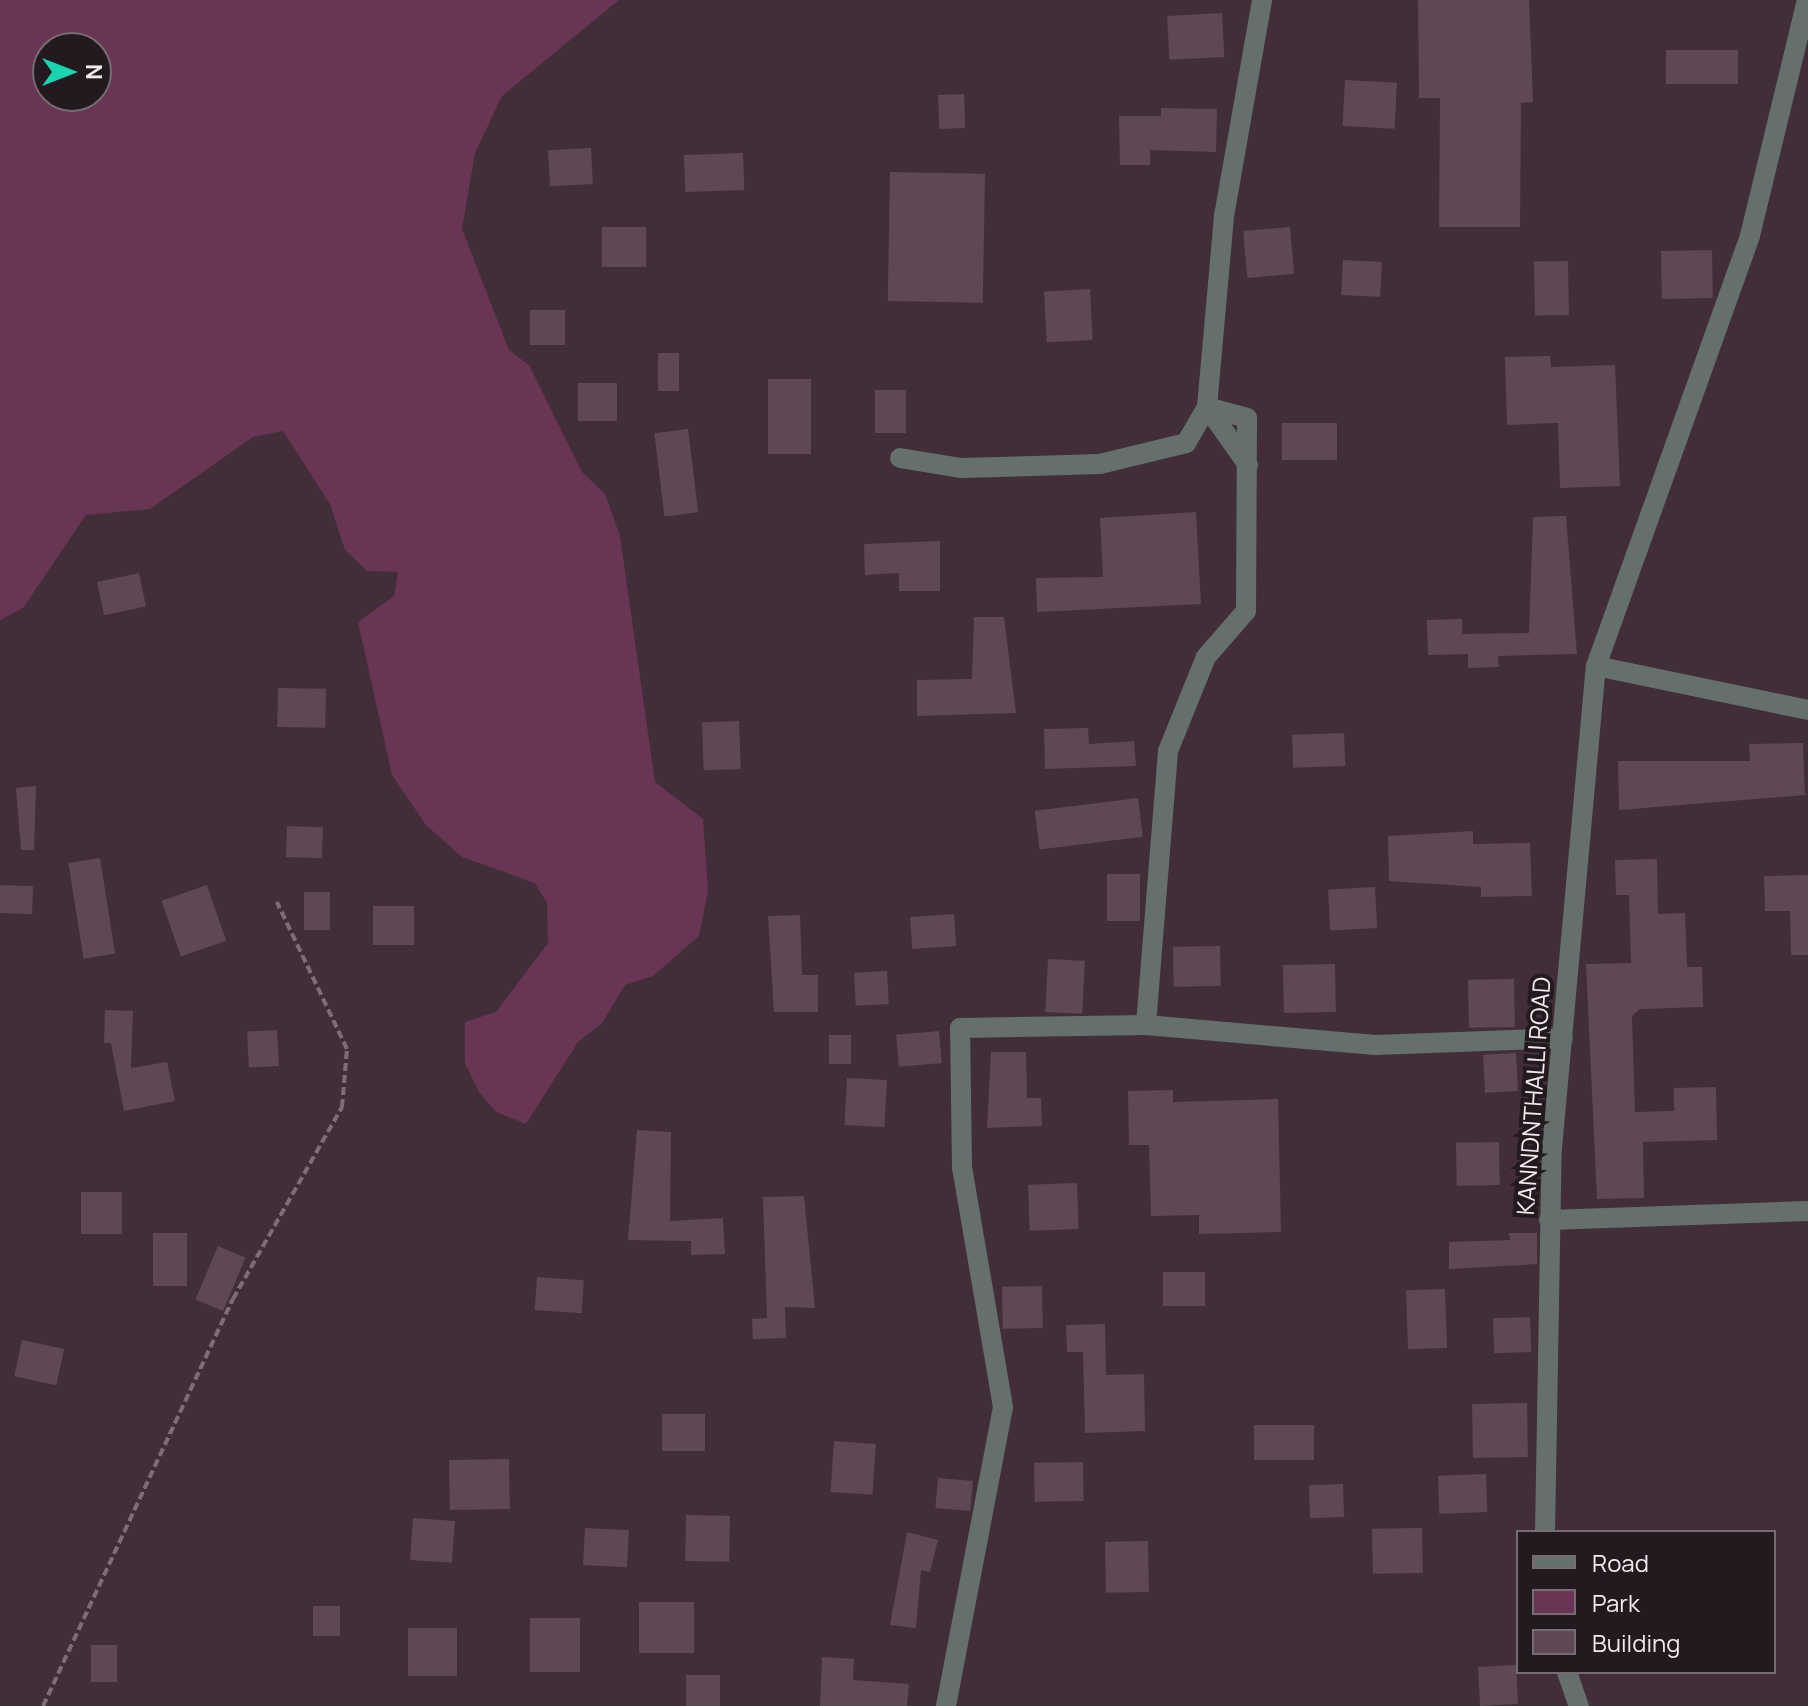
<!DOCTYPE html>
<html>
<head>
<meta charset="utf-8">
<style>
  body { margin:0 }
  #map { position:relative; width:1808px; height:1706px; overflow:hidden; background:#422e39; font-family:Manrope,sans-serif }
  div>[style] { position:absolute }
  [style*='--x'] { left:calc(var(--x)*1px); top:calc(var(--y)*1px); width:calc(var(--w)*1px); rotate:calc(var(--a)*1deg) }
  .green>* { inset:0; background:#683555 }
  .building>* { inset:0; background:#5d4854; transform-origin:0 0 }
  .path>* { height:4px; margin-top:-2px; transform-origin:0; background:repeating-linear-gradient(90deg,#7e6c76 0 8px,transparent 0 12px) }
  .minor>* { height:20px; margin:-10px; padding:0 10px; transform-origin:10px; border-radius:10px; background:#65706d }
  span { translate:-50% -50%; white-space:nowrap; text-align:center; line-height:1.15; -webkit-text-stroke:8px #221a1f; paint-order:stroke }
  .street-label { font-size:24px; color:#f4e7ee }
  .legend { position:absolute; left:1516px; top:1530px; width:260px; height:144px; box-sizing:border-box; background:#221a1f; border:2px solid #766c72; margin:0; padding:10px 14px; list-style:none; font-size:24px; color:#f4e7ee }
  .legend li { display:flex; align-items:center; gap:16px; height:40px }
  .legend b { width:40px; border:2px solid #766c72 }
  .north { position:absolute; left:32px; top:32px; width:80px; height:80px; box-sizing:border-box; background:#221a1f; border:2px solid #766c72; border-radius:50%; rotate:90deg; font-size:22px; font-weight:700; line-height:32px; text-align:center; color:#f4e7ee }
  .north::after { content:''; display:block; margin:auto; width:28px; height:36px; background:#1bd5b1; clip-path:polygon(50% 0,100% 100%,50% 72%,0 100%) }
</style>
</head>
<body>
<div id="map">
  <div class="green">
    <div style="clip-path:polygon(evenodd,0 0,619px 0,502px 96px,475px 153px,462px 229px,509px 350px,529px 365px,582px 472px,605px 494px,620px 536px,655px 782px,703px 819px,708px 891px,699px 936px,653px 976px,625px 985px,602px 1023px,578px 1042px,526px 1124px,496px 1112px,479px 1092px,465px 1063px,465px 1022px,496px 1012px,548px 943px,547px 903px,535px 883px,462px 857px,426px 825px,392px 775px,358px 622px,394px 596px,398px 572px,367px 571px,345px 550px,330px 504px,283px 431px,253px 437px,150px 509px,86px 515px,23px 608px,0 620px,0 0,48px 48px,96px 48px,96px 96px,48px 96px,48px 48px)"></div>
  </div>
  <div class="building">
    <div style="clip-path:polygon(1418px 0,1529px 0,1533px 102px,1521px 103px,1520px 227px,1439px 227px,1440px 98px,1419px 98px)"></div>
    <div style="left:1222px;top:13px;width:44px;height:55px;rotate:87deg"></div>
    <div style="left:1666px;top:50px;width:72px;height:34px"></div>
    <div style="left:1345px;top:80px;width:52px;height:46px;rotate:3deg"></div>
    <div style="left:964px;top:94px;width:34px;height:26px;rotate:88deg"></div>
    <div style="clip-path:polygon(1161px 108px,1217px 109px,1216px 152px,1150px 150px,1150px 165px,1120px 165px,1119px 116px,1161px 116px)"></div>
    <div style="left:591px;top:148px;width:36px;height:43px;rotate:87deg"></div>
    <div style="left:743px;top:153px;width:37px;height:59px;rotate:88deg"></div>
    <div style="left:890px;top:172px;width:95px;height:129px;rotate:1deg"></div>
    <div style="left:602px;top:227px;width:44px;height:40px"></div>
    <div style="left:1290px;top:227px;width:47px;height:47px;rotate:85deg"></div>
    <div style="left:1712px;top:250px;width:48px;height:51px;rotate:89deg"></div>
    <div style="left:1343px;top:260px;width:39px;height:35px;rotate:3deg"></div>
    <div style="left:1568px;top:261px;width:54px;height:34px;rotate:89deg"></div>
    <div style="left:1090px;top:289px;width:51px;height:46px;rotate:87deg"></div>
    <div style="left:530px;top:310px;width:35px;height:35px"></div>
    <div style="left:658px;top:353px;width:21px;height:38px"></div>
    <div style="clip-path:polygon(1550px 356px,1551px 367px,1615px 365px,1620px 486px,1560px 488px,1558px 423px,1507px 425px,1505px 357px)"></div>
    <div style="left:768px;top:379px;width:43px;height:75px"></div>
    <div style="left:578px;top:383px;width:39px;height:38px"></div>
    <div style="left:875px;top:390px;width:31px;height:43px"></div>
    <div style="left:1282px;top:423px;width:55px;height:37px"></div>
    <div style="left:688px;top:429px;width:84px;height:34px;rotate:83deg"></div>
    <div style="clip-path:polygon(1196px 512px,1201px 604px,1037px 612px,1036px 578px,1103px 577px,1100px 518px)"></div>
    <div style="clip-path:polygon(1566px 516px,1577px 654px,1498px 656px,1499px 667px,1468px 668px,1468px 654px,1428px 655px,1427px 620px,1462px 619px,1462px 634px,1529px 633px,1533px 517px)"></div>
    <div style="clip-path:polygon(940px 541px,940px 591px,899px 591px,899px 573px,865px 575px,864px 544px)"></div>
    <div style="left:139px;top:573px;width:34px;height:43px;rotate:78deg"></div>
    <div style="clip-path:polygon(974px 617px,1004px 617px,1016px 713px,917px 716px,917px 680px,972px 679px)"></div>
    <div style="left:278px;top:688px;width:48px;height:39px;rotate:1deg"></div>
    <div style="left:739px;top:721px;width:48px;height:37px;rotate:88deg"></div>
    <div style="clip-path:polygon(1088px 728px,1089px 744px,1134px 741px,1136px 766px,1045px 769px,1044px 729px)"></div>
    <div style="left:1344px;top:733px;width:33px;height:52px;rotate:88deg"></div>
    <div style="clip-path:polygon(1803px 743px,1805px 795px,1619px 810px,1618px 761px,1750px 761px,1749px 744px)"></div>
    <div style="clip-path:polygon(36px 786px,34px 850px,21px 850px,16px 788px)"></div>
    <div style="left:1138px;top:798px;width:39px;height:104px;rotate:83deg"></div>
    <div style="left:287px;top:826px;width:36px;height:31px;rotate:2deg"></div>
    <div style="clip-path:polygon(1473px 831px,1473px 844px,1530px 843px,1532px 896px,1481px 897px,1481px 887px,1389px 881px,1388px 836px)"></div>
    <div style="left:100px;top:858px;width:97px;height:32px;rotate:81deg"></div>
    <div style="clip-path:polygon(1657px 859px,1658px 914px,1685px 913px,1687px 967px,1702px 967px,1703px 1007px,1640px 1009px,1632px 1016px,1635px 1112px,1674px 1111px,1674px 1088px,1716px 1087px,1717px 1140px,1643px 1142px,1644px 1198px,1597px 1199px,1586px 964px,1631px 963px,1629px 895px,1616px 895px,1615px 860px)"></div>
    <div style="left:1107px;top:874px;width:33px;height:47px"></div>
    <div style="clip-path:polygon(1808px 875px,1808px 955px,1791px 955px,1790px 911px,1765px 911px,1764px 876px)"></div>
    <div style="left:0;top:885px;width:33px;height:28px;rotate:2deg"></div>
    <div style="left:207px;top:885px;width:59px;height:48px;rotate:71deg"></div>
    <div style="left:1375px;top:887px;width:41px;height:47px;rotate:87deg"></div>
    <div style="left:304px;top:892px;width:26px;height:38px"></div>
    <div style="left:414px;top:906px;width:39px;height:41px;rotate:90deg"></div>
    <div style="left:954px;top:914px;width:32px;height:44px;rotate:86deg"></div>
    <div style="clip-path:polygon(800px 915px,802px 975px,818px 975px,818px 1012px,774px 1012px,768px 916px)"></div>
    <div style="left:1220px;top:946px;width:40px;height:47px;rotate:89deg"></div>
    <div style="left:1048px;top:959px;width:37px;height:53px;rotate:3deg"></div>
    <div style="left:1335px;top:964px;width:48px;height:52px;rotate:89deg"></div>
    <div style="left:887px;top:971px;width:33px;height:33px;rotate:87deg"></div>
    <div style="left:1514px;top:979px;width:48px;height:46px;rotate:89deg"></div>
    <div style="clip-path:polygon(105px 1010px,133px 1011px,131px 1068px,167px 1062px,175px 1101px,124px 1111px,111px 1043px,104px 1043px)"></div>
    <div style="left:277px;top:1030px;width:36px;height:30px;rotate:87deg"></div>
    <div style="left:939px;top:1031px;width:32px;height:43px;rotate:85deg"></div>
    <div style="left:829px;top:1035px;width:22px;height:29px"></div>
    <div style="clip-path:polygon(991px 1052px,1026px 1052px,1027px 1098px,1041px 1098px,1042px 1126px,987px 1128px)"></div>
    <div style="left:1516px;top:1053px;width:38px;height:33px;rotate:87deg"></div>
    <div style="left:847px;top:1078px;width:40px;height:47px;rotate:3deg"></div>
    <div style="clip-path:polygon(1173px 1090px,1173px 1102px,1278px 1099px,1281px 1232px,1199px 1234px,1199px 1215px,1151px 1216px,1149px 1145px,1129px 1145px,1128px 1091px)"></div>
    <div style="clip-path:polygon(637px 1130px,671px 1132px,670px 1221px,723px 1218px,725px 1254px,691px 1255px,691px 1241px,628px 1240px)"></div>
    <div style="left:1499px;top:1142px;width:43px;height:43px;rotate:89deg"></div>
    <div style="left:1077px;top:1183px;width:46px;height:49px;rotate:88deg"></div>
    <div style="left:81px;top:1192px;width:41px;height:42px"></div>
    <div style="clip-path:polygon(804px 1196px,815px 1308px,785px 1307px,786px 1338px,753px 1339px,752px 1319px,767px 1318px,763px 1197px)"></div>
    <div style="left:153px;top:1233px;width:34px;height:53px"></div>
    <div style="clip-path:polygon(1509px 1233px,1537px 1233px,1537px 1264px,1449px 1269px,1449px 1242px,1510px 1240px)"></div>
    <div style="left:218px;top:1246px;width:30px;height:58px;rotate:23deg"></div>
    <div style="left:1205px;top:1272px;width:34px;height:42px;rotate:90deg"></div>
    <div style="left:537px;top:1277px;width:47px;height:33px;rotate:4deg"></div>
    <div style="left:1042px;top:1286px;width:42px;height:40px;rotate:89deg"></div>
    <div style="left:1445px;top:1289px;width:59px;height:39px;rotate:88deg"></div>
    <div style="left:1530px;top:1317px;width:35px;height:37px;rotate:88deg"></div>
    <div style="clip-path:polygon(1105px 1324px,1106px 1375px,1144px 1374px,1145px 1431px,1085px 1433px,1083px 1352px,1067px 1352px,1066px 1325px)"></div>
    <div style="left:22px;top:1340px;width:43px;height:37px;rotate:12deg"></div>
    <div style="left:1527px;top:1403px;width:54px;height:55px;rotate:89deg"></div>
    <div style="left:662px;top:1414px;width:43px;height:37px"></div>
    <div style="left:1254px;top:1425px;width:60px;height:35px"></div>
    <div style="left:834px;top:1441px;width:42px;height:51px;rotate:4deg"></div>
    <div style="left:509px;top:1459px;width:50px;height:60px;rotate:89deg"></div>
    <div style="left:1083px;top:1462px;width:39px;height:49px;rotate:89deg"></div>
    <div style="left:1486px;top:1474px;width:38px;height:48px;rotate:88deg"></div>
    <div style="left:938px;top:1478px;width:35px;height:30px;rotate:5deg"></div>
    <div style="left:1343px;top:1484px;width:33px;height:34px;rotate:88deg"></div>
    <div style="left:686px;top:1515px;width:44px;height:46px;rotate:1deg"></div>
    <div style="left:413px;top:1518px;width:42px;height:42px;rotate:4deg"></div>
    <div style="left:585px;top:1528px;width:44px;height:37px;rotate:3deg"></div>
    <div style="left:1422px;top:1528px;width:45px;height:50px;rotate:89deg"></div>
    <div style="clip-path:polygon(907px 1532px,938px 1540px,930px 1572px,921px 1570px,916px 1628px,890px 1625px)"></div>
    <div style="left:1148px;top:1541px;width:51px;height:43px;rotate:89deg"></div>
    <div style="left:639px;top:1602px;width:55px;height:51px"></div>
    <div style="left:313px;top:1606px;width:27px;height:30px"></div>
    <div style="left:530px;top:1618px;width:50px;height:54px"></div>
    <div style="left:457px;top:1628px;width:48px;height:49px;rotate:90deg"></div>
    <div style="left:91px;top:1645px;width:26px;height:37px"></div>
    <div style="clip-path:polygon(822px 1657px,854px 1659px,853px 1680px,909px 1684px,907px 1706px,820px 1706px)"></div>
    <div style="left:1516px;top:1665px;width:39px;height:38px;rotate:87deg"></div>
    <div style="left:686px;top:1675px;width:34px;height:31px"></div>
  </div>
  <div class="path">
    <div style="--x:43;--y:1706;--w:449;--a:-65"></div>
    <div style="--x:233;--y:1299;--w:221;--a:-60.4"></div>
    <div style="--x:342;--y:1107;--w:58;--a:-85.1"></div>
    <div style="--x:347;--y:1049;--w:163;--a:-115.5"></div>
  </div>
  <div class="minor">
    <div style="--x:1807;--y:0;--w:243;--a:103.6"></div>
    <div style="--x:1750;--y:236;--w:457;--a:109.7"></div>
    <div style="--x:1596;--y:666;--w:217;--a:11.7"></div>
    <div style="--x:900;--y:458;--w:62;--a:9.3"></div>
    <div style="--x:961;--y:468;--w:139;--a:-1.6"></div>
    <div style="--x:1100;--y:464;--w:89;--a:-13.7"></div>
    <div style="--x:1186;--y:443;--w:42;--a:-59.7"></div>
    <div style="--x:1207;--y:407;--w:71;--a:54.7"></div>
    <div style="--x:1146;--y:1025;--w:230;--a:5"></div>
    <div style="--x:1375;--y:1045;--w:188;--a:-2.1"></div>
    <div style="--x:1549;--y:1220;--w:259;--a:-2"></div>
    <div style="--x:1545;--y:1532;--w:384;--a:-89"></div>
    <div style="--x:1552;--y:1148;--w:484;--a:-84.8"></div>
    <div style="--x:1567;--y:1672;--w:36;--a:71"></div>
    <div style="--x:946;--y:1706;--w:304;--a:-79.2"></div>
    <div style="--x:1003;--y:1407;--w:243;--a:-99.7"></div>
    <div style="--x:962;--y:1167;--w:139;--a:-90.8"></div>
    <div style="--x:960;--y:1028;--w:186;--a:-0.9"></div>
    <div style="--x:1146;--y:1025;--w:275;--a:-85.4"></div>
    <div style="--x:1168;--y:751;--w:101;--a:-68"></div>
    <div style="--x:1206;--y:657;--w:61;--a:-49"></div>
    <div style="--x:1246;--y:611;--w:193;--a:-89.7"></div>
    <div style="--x:1247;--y:418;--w:41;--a:-164.6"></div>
    <div style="--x:1207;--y:407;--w:192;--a:-84.9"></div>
    <div style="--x:1224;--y:216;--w:219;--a:-80"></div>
  </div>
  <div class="street-label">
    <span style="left:1533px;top:1096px;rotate:-86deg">KANNDNTHALLI ROAD</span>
  </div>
  <ul class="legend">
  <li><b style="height:10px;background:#65706d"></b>Road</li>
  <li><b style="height:22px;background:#683555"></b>Park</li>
  <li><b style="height:22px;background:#5d4854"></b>Building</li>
  </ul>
  <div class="north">N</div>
</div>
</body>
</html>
